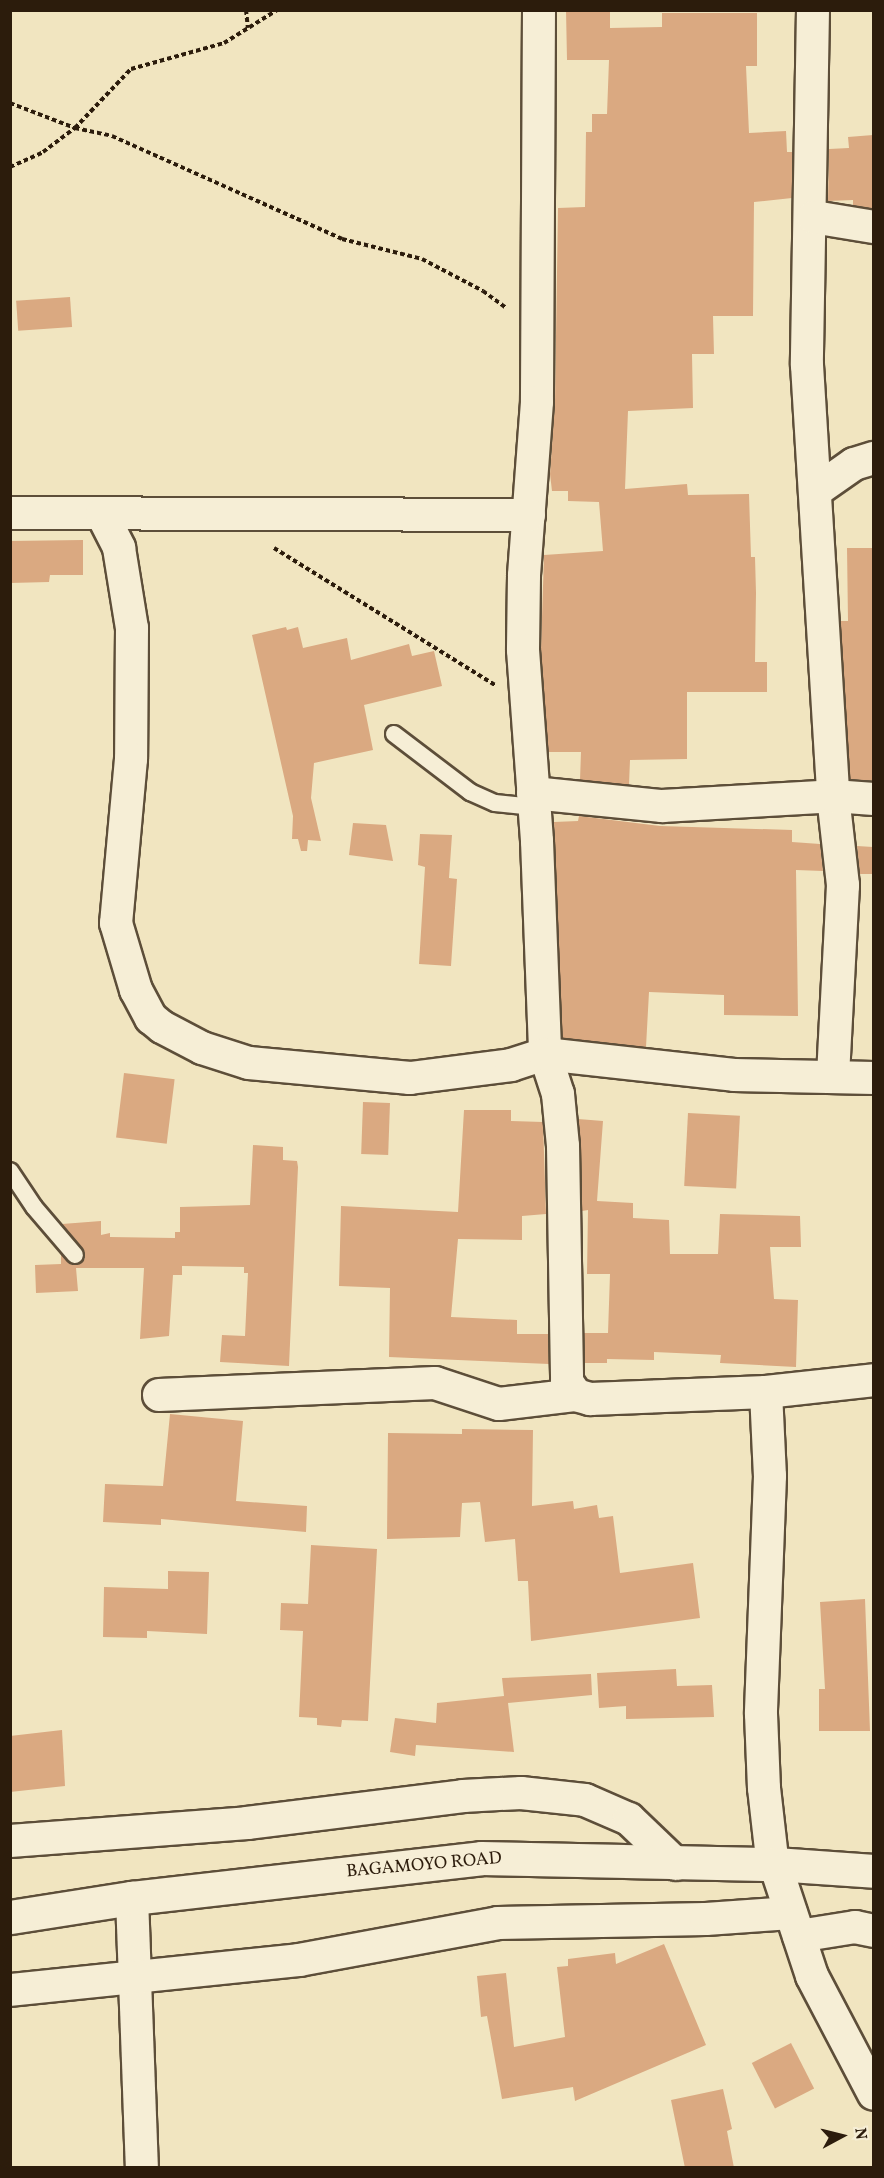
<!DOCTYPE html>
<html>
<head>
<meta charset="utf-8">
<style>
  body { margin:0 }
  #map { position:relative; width:884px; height:2178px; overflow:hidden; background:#f1e5c0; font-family:Vollkorn,serif }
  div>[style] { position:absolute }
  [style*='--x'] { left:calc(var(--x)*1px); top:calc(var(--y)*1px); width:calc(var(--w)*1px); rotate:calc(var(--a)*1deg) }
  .building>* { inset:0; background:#daa981; transform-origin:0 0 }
  .path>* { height:4px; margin-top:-2px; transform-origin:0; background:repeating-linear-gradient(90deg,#2c1c0c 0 4.5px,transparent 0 7.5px) }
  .roads { filter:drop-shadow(2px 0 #5d4e39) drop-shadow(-2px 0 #5d4e39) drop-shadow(0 2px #5d4e39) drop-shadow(0 -2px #5d4e39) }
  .lane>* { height:16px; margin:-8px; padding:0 8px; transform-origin:8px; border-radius:8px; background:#f6eed6 }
  .street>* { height:32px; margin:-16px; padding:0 16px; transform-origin:16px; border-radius:16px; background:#f6eed6 }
  .secondary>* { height:33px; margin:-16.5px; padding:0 16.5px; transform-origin:16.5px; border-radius:16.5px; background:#f6eed6 }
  span { translate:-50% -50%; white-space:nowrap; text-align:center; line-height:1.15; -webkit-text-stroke:5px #f6eed6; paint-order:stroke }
  .street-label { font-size:18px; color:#2c1c0c }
  .frame { position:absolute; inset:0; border:12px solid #2c1c0c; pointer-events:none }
  .north { position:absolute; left:812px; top:2106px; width:60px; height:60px; -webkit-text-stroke:4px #f6eed6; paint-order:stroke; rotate:83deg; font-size:16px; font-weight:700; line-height:24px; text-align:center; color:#2c1c0c }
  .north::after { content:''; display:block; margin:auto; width:21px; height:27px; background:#2c1c0c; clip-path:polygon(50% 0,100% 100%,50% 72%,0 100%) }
</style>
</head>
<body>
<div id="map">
  <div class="building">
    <div style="clip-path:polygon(566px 10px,610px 10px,610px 28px,662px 27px,662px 13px,757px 13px,757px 66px,746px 66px,749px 133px,786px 131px,787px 152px,793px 152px,792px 198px,754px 202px,753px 316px,713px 316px,714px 354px,692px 354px,693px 408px,628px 411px,625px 489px,687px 484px,688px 495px,749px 494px,751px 557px,755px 557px,756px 593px,755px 662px,767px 662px,767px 692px,687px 692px,687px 759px,630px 760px,629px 785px,580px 780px,581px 752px,548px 752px,541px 649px,544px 555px,603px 551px,599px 502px,568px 501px,568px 491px,552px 491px,550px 474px,555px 402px,558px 208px,585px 207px,586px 132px,592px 132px,592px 114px,607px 114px,609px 60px,567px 60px)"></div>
    <div style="clip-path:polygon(873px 135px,873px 209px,853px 205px,853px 200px,828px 201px,829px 149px,849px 148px,848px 137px)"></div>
    <div style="left:70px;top:297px;width:30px;height:54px;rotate:86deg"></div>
    <div style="clip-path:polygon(83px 540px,83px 575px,50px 575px,49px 582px,10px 583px,10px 541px)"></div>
    <div style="clip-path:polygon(847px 548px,873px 548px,873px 781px,850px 779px,840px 621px,848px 621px)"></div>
    <div style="clip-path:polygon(286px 627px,287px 630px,298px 627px,303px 648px,347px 638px,351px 660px,409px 644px,412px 656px,434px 651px,442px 686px,364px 705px,373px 750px,314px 763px,311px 798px,321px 841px,308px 840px,307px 851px,301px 851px,298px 839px,292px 839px,293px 816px,252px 635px)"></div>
    <div style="clip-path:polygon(579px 816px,660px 826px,792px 830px,792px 842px,820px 844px,823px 871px,796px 870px,798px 1016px,724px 1015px,724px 995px,649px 992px,646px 1047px,562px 1038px,554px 822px,578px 821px)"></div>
    <div style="clip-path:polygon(353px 823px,386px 825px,393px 861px,349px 855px)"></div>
    <div style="clip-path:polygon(420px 834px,452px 835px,449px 878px,457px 879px,451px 966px,419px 964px,425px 867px,418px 865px)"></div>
    <div style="clip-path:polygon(857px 846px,873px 847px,873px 874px,860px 874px)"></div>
    <div style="left:124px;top:1073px;width:51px;height:65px;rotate:7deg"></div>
    <div style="left:363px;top:1102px;width:27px;height:52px;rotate:2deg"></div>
    <div style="clip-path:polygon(464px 1110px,511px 1110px,511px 1121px,543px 1122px,546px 1214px,522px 1216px,522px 1240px,458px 1239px,451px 1317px,517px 1320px,517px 1334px,548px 1334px,549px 1364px,389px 1357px,390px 1288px,339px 1286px,341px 1206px,458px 1212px)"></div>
    <div style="left:688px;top:1113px;width:52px;height:73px;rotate:3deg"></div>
    <div style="clip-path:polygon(578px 1119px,603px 1121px,597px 1201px,633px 1203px,633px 1218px,669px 1220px,670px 1254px,718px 1254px,720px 1214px,800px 1216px,801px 1247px,770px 1247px,774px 1299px,798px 1300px,796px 1367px,720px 1363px,721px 1355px,654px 1352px,654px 1360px,607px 1359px,607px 1363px,585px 1363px,584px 1333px,608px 1333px,610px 1274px,587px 1274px,588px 1210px,582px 1211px)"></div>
    <div style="clip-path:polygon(253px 1145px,283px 1147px,283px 1160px,297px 1161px,298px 1167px,289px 1366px,220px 1362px,222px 1335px,245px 1336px,248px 1273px,244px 1273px,244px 1267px,182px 1266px,182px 1275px,173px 1275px,169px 1336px,140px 1339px,144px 1268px,76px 1268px,78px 1291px,36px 1293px,35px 1265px,61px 1264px,61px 1254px,72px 1265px,85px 1259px,83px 1249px,62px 1224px,101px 1221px,101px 1235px,110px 1233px,110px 1237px,175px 1238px,175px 1232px,180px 1232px,180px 1207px,250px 1205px)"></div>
    <div style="clip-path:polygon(170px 1414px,243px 1421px,236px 1501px,307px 1506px,306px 1532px,161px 1519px,161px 1525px,103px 1522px,105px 1484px,163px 1486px)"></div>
    <div style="clip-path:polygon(462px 1429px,533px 1430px,532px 1506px,573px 1501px,574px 1509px,597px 1505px,599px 1518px,613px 1516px,620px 1573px,693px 1563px,700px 1618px,531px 1641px,528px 1581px,518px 1581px,515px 1539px,485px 1542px,480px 1502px,462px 1503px,460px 1537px,387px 1539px,388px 1433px,462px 1434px)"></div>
    <div style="clip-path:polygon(311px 1545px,377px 1549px,368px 1721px,342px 1720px,341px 1727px,317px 1725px,317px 1718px,299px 1717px,303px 1631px,280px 1630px,281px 1603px,308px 1604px)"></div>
    <div style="clip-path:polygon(168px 1571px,209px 1572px,207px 1634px,147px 1631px,147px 1638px,103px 1637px,104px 1587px,168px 1589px)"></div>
    <div style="clip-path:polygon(865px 1599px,870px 1731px,819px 1731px,819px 1689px,825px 1689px,820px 1602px)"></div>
    <div style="clip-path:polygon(676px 1669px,677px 1686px,712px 1685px,714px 1717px,626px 1719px,626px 1706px,599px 1708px,597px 1673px)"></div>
    <div style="clip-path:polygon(591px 1674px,592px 1695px,508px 1703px,514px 1752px,416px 1745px,415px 1756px,390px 1752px,395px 1718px,436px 1723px,437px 1703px,504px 1696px,502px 1678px)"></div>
    <div style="clip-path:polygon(62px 1730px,65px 1786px,10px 1792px,10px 1736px)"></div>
    <div style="clip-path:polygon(664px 1944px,706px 2045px,575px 2101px,573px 2087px,502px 2099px,487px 2016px,481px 2017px,477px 1976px,506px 1973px,514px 2047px,565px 2037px,557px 1967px,568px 1966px,568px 1959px,615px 1953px,616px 1964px)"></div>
    <div style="left:791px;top:2043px;width:51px;height:44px;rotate:63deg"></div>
    <div style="clip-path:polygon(723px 2089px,732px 2129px,727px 2131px,734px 2168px,685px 2168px,671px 2100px)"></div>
  </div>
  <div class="path">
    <div style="--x:246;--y:10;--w:18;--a:84"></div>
    <div style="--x:10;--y:103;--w:70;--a:21"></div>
    <div style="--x:75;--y:128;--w:38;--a:12"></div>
    <div style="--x:112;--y:136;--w:252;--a:24.1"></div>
    <div style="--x:342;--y:239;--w:82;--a:14"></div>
    <div style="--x:422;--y:259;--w:69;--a:27.7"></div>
    <div style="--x:483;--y:291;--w:29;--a:36"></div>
    <div style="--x:10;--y:167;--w:36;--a:-24"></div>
    <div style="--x:43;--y:152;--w:40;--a:-37"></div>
    <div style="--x:75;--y:128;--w:81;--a:-46.5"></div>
    <div style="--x:131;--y:69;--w:97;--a:-15.6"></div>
    <div style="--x:224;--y:43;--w:62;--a:-31.9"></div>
    <div style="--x:274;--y:548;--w:260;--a:31.8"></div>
  </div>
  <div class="roads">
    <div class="lane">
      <div style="--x:394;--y:734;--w:96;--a:37.3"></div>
      <div style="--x:470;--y:792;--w:27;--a:24"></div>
      <div style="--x:495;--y:803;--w:39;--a:6"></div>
      <div style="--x:10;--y:1171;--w:43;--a:56.3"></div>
      <div style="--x:34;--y:1207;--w:63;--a:49.5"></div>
    </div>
    <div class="street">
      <div style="--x:539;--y:10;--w:392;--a:90.3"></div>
      <div style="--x:537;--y:402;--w:174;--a:94.3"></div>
      <div style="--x:524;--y:576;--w:74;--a:90.8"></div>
      <div style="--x:523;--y:650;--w:192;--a:85.8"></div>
      <div style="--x:537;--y:841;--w:213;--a:87.8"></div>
      <div style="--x:545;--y:1054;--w:42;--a:72"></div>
      <div style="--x:558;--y:1094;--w:52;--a:84.5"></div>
      <div style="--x:563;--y:1146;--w:236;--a:89"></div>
      <div style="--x:567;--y:1382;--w:16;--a:55"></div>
      <div style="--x:576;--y:1395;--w:15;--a:16"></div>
      <div style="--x:590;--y:1399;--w:176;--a:-2.3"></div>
      <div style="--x:766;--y:1392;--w:109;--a:-6.3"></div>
      <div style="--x:813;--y:10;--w:355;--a:91"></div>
      <div style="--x:807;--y:365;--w:432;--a:86.5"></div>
      <div style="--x:833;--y:796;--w:90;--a:83.6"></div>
      <div style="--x:843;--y:885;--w:192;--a:93"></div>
      <div style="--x:813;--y:217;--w:62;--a:9.3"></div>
      <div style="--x:817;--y:490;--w:45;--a:-35.1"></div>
      <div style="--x:854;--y:464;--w:21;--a:-17"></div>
      <div style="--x:10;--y:513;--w:519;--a:0.22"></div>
      <div style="--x:102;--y:514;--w:38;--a:63"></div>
      <div style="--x:119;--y:548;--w:81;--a:80.8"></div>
      <div style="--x:132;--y:628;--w:131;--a:90.4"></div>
      <div style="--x:131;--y:759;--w:165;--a:95.2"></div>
      <div style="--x:116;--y:923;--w:70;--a:73.4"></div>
      <div style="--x:136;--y:990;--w:32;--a:62"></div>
      <div style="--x:151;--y:1018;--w:14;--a:39"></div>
      <div style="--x:162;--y:1027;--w:45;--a:27.7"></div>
      <div style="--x:202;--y:1048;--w:49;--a:17.7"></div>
      <div style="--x:249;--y:1063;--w:162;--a:5.3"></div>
      <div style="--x:410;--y:1078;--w:102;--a:-7.3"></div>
      <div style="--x:511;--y:1065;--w:36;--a:-18"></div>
      <div style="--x:545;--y:1054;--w:190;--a:6.3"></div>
      <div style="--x:734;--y:1075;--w:140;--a:1.2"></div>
      <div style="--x:533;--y:793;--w:130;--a:5.8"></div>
      <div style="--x:662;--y:806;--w:171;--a:-3.3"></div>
      <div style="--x:833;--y:796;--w:41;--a:4.2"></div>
      <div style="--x:766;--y:1392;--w:84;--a:87.3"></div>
      <div style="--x:770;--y:1476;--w:238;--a:92.2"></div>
      <div style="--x:761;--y:1714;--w:74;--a:87.7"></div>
      <div style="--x:764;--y:1788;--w:80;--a:83.5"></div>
      <div style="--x:159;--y:1395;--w:276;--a:-2.5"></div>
      <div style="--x:435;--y:1383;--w:67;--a:18.2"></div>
      <div style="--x:499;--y:1404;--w:78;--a:-6.7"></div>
      <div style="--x:10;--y:1841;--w:238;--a:-4.3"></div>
      <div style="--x:247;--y:1823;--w:218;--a:-7.1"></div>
      <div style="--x:463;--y:1796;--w:58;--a:-3"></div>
      <div style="--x:521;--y:1793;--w:64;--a:6.2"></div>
      <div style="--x:585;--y:1800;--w:48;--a:23.4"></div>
      <div style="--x:629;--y:1819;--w:65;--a:43.8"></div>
      <div style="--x:775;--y:1864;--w:118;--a:71.7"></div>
      <div style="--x:812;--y:1976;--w:133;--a:62.3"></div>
      <div style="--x:132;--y:1898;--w:270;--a:87.9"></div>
      <div style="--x:799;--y:1936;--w:57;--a:-9.1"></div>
      <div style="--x:855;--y:1927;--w:19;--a:12"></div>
      <div style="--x:10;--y:1990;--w:291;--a:-5.9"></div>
      <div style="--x:299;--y:1960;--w:202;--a:-10.5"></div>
      <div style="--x:498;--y:1923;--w:208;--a:-1.1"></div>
      <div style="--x:706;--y:1919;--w:85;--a:-4"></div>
    </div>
    <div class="secondary">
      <div style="--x:10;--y:1917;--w:123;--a:-8.9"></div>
      <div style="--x:132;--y:1898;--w:351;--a:-6.5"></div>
      <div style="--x:481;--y:1858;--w:294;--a:1.2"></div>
      <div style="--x:775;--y:1864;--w:99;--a:4"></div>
    </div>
  </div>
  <div class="street-label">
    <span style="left:424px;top:1866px;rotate:-5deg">BAGAMOYO ROAD</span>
  </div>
  <div class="frame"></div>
  <div class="north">N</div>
</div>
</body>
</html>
